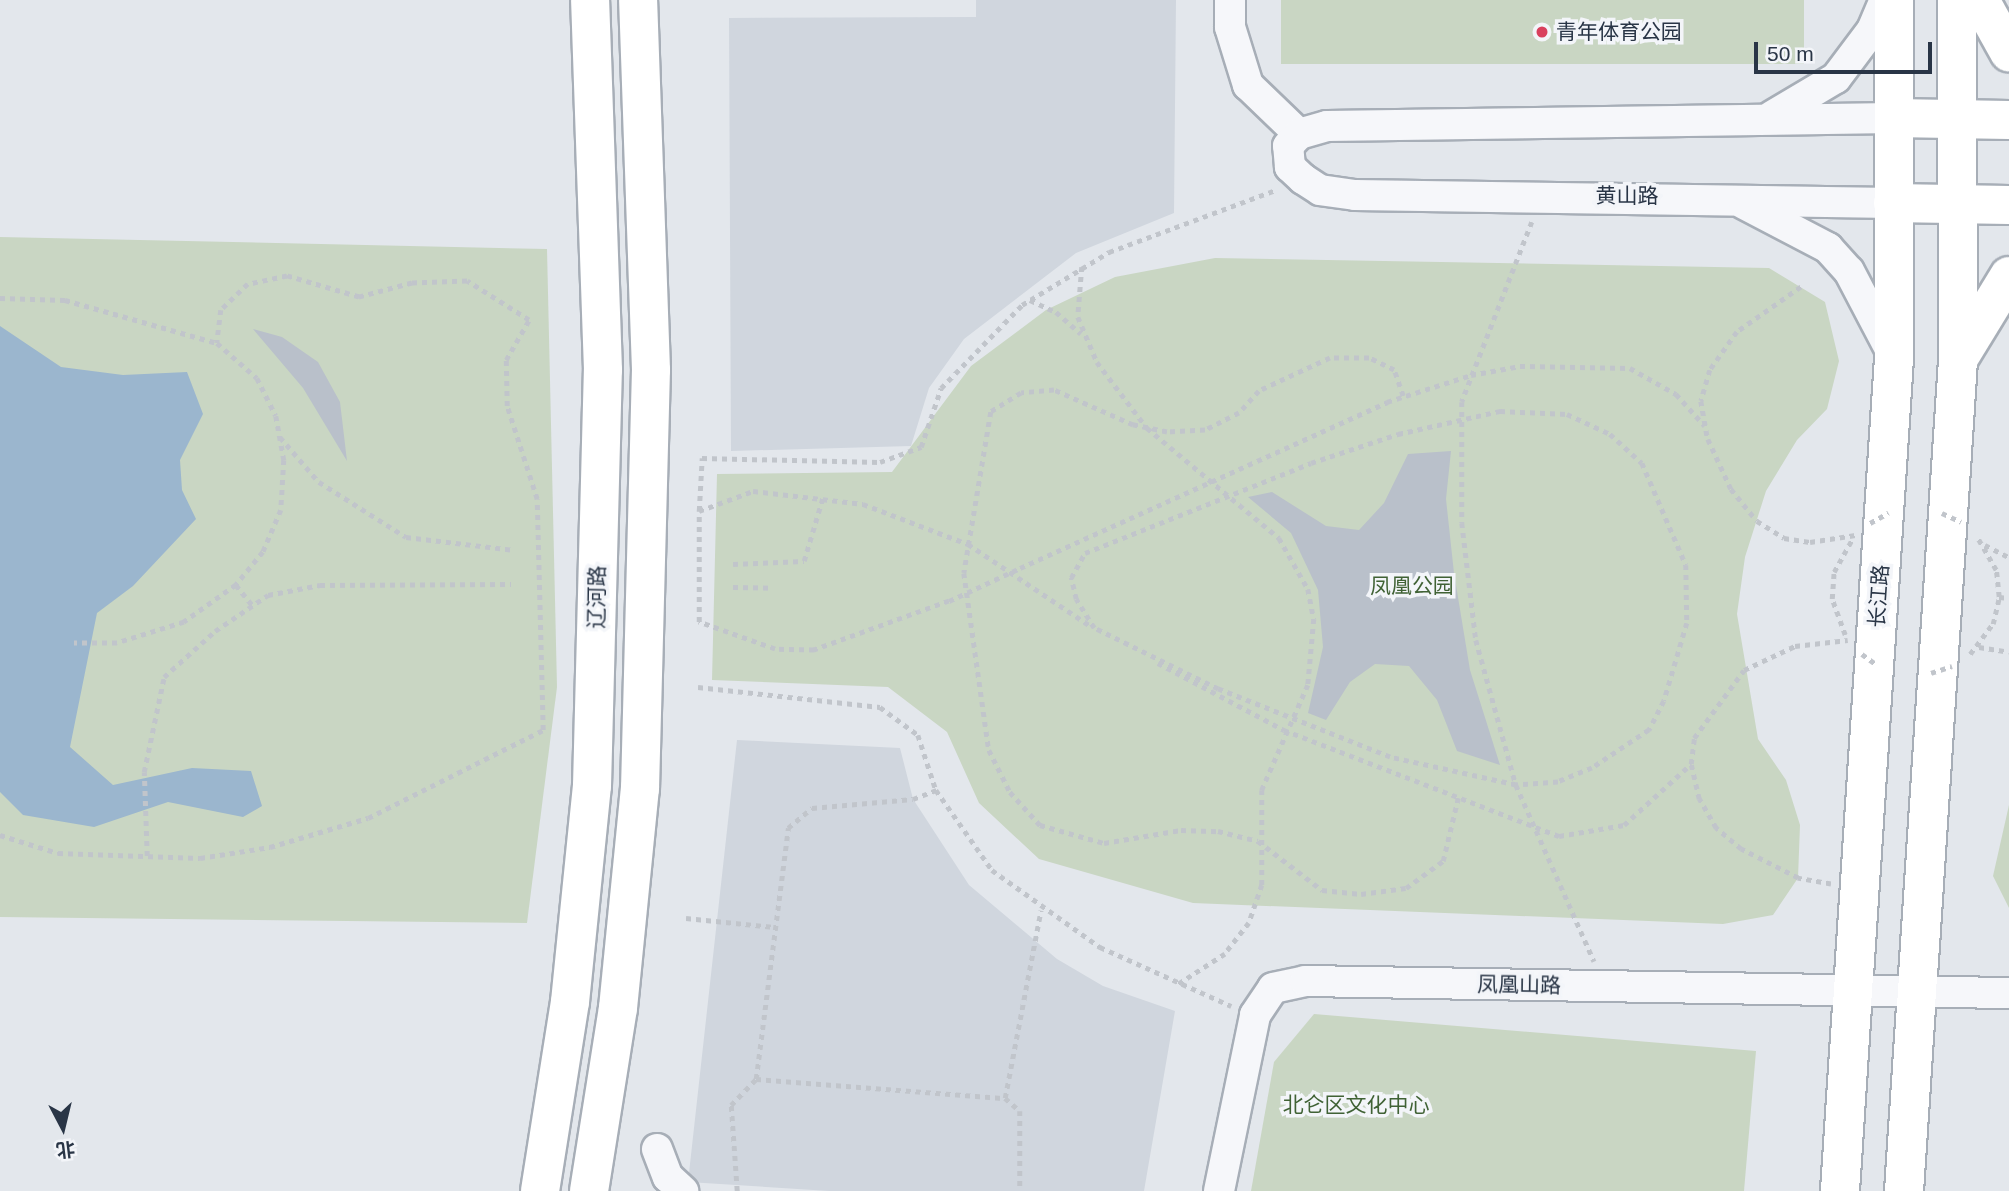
<!DOCTYPE html>
<html>
<head>
<meta charset="utf-8">
<style>
  body { margin:0 }
  #map { position:relative; width:2009px; height:1191px; overflow:hidden; background:#e3e7ec; font-family:Arial,"Noto Sans SC",sans-serif }
  div>[style] { position:absolute }
  [style*='--x'] { left:calc(var(--x)*1px); top:calc(var(--y)*1px); width:calc(var(--w)*1px); rotate:calc(var(--a)*1deg) }
  .built>* { inset:0; background:#d0d6de }
  .green>* { inset:0; background:#c9d6c3; transform-origin:0 0 }
  .water>* { inset:0; background:#9bb6ce }
  .building>* { inset:0; background:#b9c0ca }
  .path>* { height:4.5px; margin-top:-2.25px; transform-origin:0; background:repeating-linear-gradient(90deg,#c1c5cb 0 5px,transparent 0 10px) }
  .roads { filter:drop-shadow(2px 0 #a7aeb7) drop-shadow(-2px 0 #a7aeb7) drop-shadow(0 2px #a7aeb7) drop-shadow(0 -2px #a7aeb7) }
  .minor>* { height:30px; margin:-15px; padding:0 15px; transform-origin:15px; border-radius:15px; background:#f6f7fa }
  .major>* { height:38px; margin:-19px; padding:0 19px; transform-origin:19px; border-radius:19px; background:#fff }
  .path-bridge>* { height:4.5px; margin-top:-2.25px; transform-origin:0; background:repeating-linear-gradient(90deg,#c1c5cb 0 5px,transparent 0 10px) }
  .dots>* { width:19px; height:19px; translate:-50% -50%; box-sizing:border-box; border:4px solid #f3f5f9; border-radius:50% }
  span { translate:-50% -50%; white-space:nowrap; text-align:center; line-height:1.15; -webkit-text-stroke:7px #f3f5f9; paint-order:stroke }
  .poi-label { font-size:21px; color:#293546 }
  .left { translate:0 -50%; text-align:left }
  .street-label { font-size:21px; color:#293546 }
  .park-label { font-size:21px; color:#406235 }
  .north { position:absolute; left:28px; top:1093px; width:70px; height:70px; -webkit-text-stroke:5px #f3f5f9; paint-order:stroke; rotate:173deg; font-size:19px; font-weight:700; line-height:28px; text-align:center; color:#293546 }
  .north::after { content:''; display:block; margin:auto; width:24px; height:32px; background:#293546; clip-path:polygon(50% 0,100% 100%,50% 72%,0 100%) }
  .scale { position:absolute; left:1754px; top:42px; width:178px; height:32px; box-sizing:border-box; border:4px solid #293546; border-top:0; padding-left:9px; font-size:21px; line-height:24px; white-space:nowrap; color:#293546; -webkit-text-stroke:5px #f3f5f9; paint-order:stroke }
</style>
</head>
<body>
<div id="map">
  <div class="built">
    <div style="clip-path:polygon(976px 0,1176px 0,1174px 213px,1076px 253px,964px 339px,929px 388px,911px 446px,731px 451px,729px 18px,976px 17px)"></div>
    <div style="clip-path:polygon(737px 740px,900px 748px,913px 799px,969px 885px,1057px 959px,1103px 986px,1175px 1011px,1144px 1191px,829px 1191px,688px 1182px)"></div>
  </div>
  <div class="green">
    <div style="left:1281px;top:0;width:523px;height:64px"></div>
    <div style="clip-path:polygon(0 237px,547px 249px,557px 687px,527px 923px,0 917px)"></div>
    <div style="clip-path:polygon(1215px 258px,1769px 268px,1825px 302px,1839px 361px,1827px 409px,1797px 440px,1766px 491px,1745px 557px,1737px 614px,1758px 739px,1786px 780px,1800px 825px,1798px 878px,1773px 915px,1723px 924px,1193px 903px,1039px 859px,979px 803px,947px 732px,888px 687px,712px 680px,717px 474px,892px 472px,971px 366px,1046px 310px,1115px 277px)"></div>
    <div style="clip-path:polygon(2009px 805px,2009px 908px,1993px 876px)"></div>
    <div style="clip-path:polygon(1314px 1014px,1756px 1051px,1744px 1191px,1251px 1191px,1274px 1062px)"></div>
  </div>
  <div class="water">
    <div style="clip-path:polygon(0 326px,61px 367px,123px 375px,187px 372px,203px 414px,180px 460px,182px 490px,196px 519px,133px 586px,97px 613px,70px 747px,113px 785px,192px 768px,251px 771px,262px 806px,243px 817px,168px 802px,94px 827px,23px 815px,0 792px)"></div>
  </div>
  <div class="building">
    <div style="clip-path:polygon(253px 329px,282px 337px,318px 362px,340px 402px,347px 461px,303px 388px)"></div>
    <div style="clip-path:polygon(1451px 451px,1446px 499px,1454px 573px,1470px 670px,1500px 765px,1457px 751px,1437px 700px,1409px 666px,1375px 664px,1350px 682px,1326px 720px,1308px 713px,1323px 647px,1318px 590px,1291px 533px,1248px 497px,1272px 492px,1326px 526px,1359px 530px,1384px 503px,1408px 454px)"></div>
  </div>
  <div class="path">
    <div style="--x:1532;--y:222;--w:193;--a:111.3"></div>
    <div style="--x:1462;--y:402;--w:121;--a:90"></div>
    <div style="--x:1462;--y:523;--w:118;--a:83.2"></div>
    <div style="--x:1476;--y:640;--w:150;--a:74.6"></div>
    <div style="--x:1516;--y:785;--w:193;--a:66.1"></div>
    <div style="--x:1082;--y:267;--w:50;--a:94.6"></div>
    <div style="--x:1078;--y:317;--w:49;--a:67.1"></div>
    <div style="--x:1097;--y:362;--w:83;--a:52.9"></div>
    <div style="--x:1147;--y:428;--w:172;--a:39.8"></div>
    <div style="--x:1279;--y:538;--w:59;--a:60.4"></div>
    <div style="--x:1308;--y:589;--w:31;--a:79"></div>
    <div style="--x:1314;--y:619;--w:66;--a:95.2"></div>
    <div style="--x:1308;--y:685;--w:115;--a:113.7"></div>
    <div style="--x:1262;--y:790;--w:95;--a:90"></div>
    <div style="--x:1262;--y:885;--w:40;--a:108.9"></div>
    <div style="--x:1249;--y:923;--w:39;--a:128"></div>
    <div style="--x:1225;--y:954;--w:57;--a:147.1"></div>
    <div style="--x:1801;--y:287;--w:78;--a:144.9"></div>
    <div style="--x:1737;--y:332;--w:47;--a:125.4"></div>
    <div style="--x:1710;--y:370;--w:32;--a:106"></div>
    <div style="--x:1701;--y:401;--w:39;--a:80"></div>
    <div style="--x:1708;--y:439;--w:55;--a:65.3"></div>
    <div style="--x:1731;--y:489;--w:41;--a:50.9"></div>
    <div style="--x:1757;--y:521;--w:32;--a:32"></div>
    <div style="--x:1784;--y:538;--w:26;--a:9"></div>
    <div style="--x:1810;--y:542;--w:46;--a:-8.8"></div>
    <div style="--x:0;--y:298;--w:65;--a:1.8"></div>
    <div style="--x:65;--y:300;--w:158;--a:15.8"></div>
    <div style="--x:217;--y:343;--w:53;--a:41.2"></div>
    <div style="--x:257;--y:378;--w:42;--a:63.4"></div>
    <div style="--x:276;--y:416;--w:45;--a:79.7"></div>
    <div style="--x:284;--y:460;--w:50;--a:93.4"></div>
    <div style="--x:281;--y:510;--w:46;--a:113.2"></div>
    <div style="--x:263;--y:552;--w:43;--a:129.3"></div>
    <div style="--x:236;--y:585;--w:64;--a:144.6"></div>
    <div style="--x:184;--y:622;--w:70;--a:162.6"></div>
    <div style="--x:117;--y:643;--w:43;--a:180"></div>
    <div style="--x:1030;--y:300;--w:29;--a:25"></div>
    <div style="--x:1056;--y:312;--w:33;--a:41"></div>
    <div style="--x:1403;--y:396;--w:28;--a:-109"></div>
    <div style="--x:1394;--y:370;--w:28;--a:-154"></div>
    <div style="--x:1369;--y:358;--w:39;--a:180"></div>
    <div style="--x:1330;--y:358;--w:78;--a:155.1"></div>
    <div style="--x:1259;--y:391;--w:30;--a:132"></div>
    <div style="--x:1239;--y:413;--w:38;--a:153"></div>
    <div style="--x:1205;--y:430;--w:38;--a:177"></div>
    <div style="--x:1167;--y:432;--w:35;--a:-168"></div>
    <div style="--x:1133;--y:425;--w:86;--a:-156.1"></div>
    <div style="--x:1054;--y:390;--w:33;--a:175"></div>
    <div style="--x:1021;--y:393;--w:36;--a:148"></div>
    <div style="--x:991;--y:412;--w:163;--a:99.5"></div>
    <div style="--x:964;--y:573;--w:179;--a:82"></div>
    <div style="--x:989;--y:750;--w:47;--a:63.4"></div>
    <div style="--x:1010;--y:792;--w:45;--a:47.7"></div>
    <div style="--x:1040;--y:825;--w:66;--a:15.7"></div>
    <div style="--x:1104;--y:843;--w:78;--a:-9.6"></div>
    <div style="--x:1181;--y:830;--w:37;--a:2"></div>
    <div style="--x:1218;--y:831;--w:41;--a:14"></div>
    <div style="--x:1258;--y:841;--w:81;--a:37.4"></div>
    <div style="--x:1322;--y:890;--w:39;--a:6"></div>
    <div style="--x:1361;--y:894;--w:45;--a:-7.6"></div>
    <div style="--x:1406;--y:888;--w:46;--a:-36.1"></div>
    <div style="--x:1443;--y:861;--w:65;--a:-76.6"></div>
    <div style="--x:1500;--y:411;--w:67;--a:2.6"></div>
    <div style="--x:1567;--y:414;--w:47;--a:24.9"></div>
    <div style="--x:1610;--y:434;--w:43;--a:42.2"></div>
    <div style="--x:1642;--y:463;--w:111;--a:66.7"></div>
    <div style="--x:1686;--y:565;--w:58;--a:89"></div>
    <div style="--x:1687;--y:623;--w:81;--a:106.4"></div>
    <div style="--x:1664;--y:701;--w:33;--a:117"></div>
    <div style="--x:1649;--y:730;--w:69;--a:146.3"></div>
    <div style="--x:1592;--y:768;--w:37;--a:158"></div>
    <div style="--x:1558;--y:782;--w:42;--a:175.9"></div>
    <div style="--x:1516;--y:785;--w:129;--a:-167.5"></div>
    <div style="--x:1390;--y:757;--w:185;--a:-158.4"></div>
    <div style="--x:1218;--y:689;--w:138;--a:-153.8"></div>
    <div style="--x:1094;--y:628;--w:34;--a:-122"></div>
    <div style="--x:1076;--y:599;--w:22;--a:-103"></div>
    <div style="--x:1071;--y:578;--w:29;--a:-61"></div>
    <div style="--x:1085;--y:553;--w:243;--a:-21.7"></div>
    <div style="--x:1311;--y:463;--w:92;--a:-18.4"></div>
    <div style="--x:1398;--y:434;--w:105;--a:-12.7"></div>
    <div style="--x:280;--y:437;--w:60;--a:49.1"></div>
    <div style="--x:319;--y:482;--w:103;--a:32.3"></div>
    <div style="--x:406;--y:537;--w:109;--a:6.9"></div>
    <div style="--x:699;--y:511;--w:53;--a:-86.8"></div>
    <div style="--x:702;--y:458;--w:178;--a:1.3"></div>
    <div style="--x:880;--y:462;--w:44;--a:-20.1"></div>
    <div style="--x:921;--y:447;--w:62;--a:-71.3"></div>
    <div style="--x:941;--y:388;--w:116;--a:-45.7"></div>
    <div style="--x:1022;--y:305;--w:102;--a:-31.3"></div>
    <div style="--x:1109;--y:252;--w:178;--a:-20.4"></div>
    <div style="--x:1985;--y:545;--w:27;--a:27"></div>
    <div style="--x:733;--y:564;--w:71;--a:-2.4"></div>
    <div style="--x:804;--y:561;--w:67;--a:-73.5"></div>
    <div style="--x:1020;--y:568;--w:403;--a:-24.3"></div>
    <div style="--x:1387;--y:402;--w:88;--a:-17.8"></div>
    <div style="--x:1471;--y:375;--w:50;--a:-10.4"></div>
    <div style="--x:1520;--y:366;--w:110;--a:1"></div>
    <div style="--x:1630;--y:368;--w:53;--a:29.5"></div>
    <div style="--x:1676;--y:394;--w:43;--a:47.8"></div>
    <div style="--x:236;--y:585;--w:27;--a:51"></div>
    <div style="--x:733;--y:587;--w:39;--a:1"></div>
    <div style="--x:1999;--y:597;--w:10;--a:6"></div>
    <div style="--x:949;--y:601;--w:144;--a:160.1"></div>
    <div style="--x:814;--y:650;--w:39;--a:-179"></div>
    <div style="--x:775;--y:649;--w:81;--a:-160.4"></div>
    <div style="--x:699;--y:622;--w:111;--a:-90"></div>
    <div style="--x:699;--y:511;--w:58;--a:-20.3"></div>
    <div style="--x:753;--y:491;--w:111;--a:6.7"></div>
    <div style="--x:863;--y:504;--w:112;--a:20.9"></div>
    <div style="--x:968;--y:544;--w:149;--a:33.8"></div>
    <div style="--x:1845;--y:635;--w:38;--a:-110"></div>
    <div style="--x:1832;--y:599;--w:27;--a:-86"></div>
    <div style="--x:1834;--y:572;--w:38;--a:-61"></div>
    <div style="--x:1979;--y:647;--w:30;--a:9"></div>
    <div style="--x:1970;--y:654;--w:38;--a:-53"></div>
    <div style="--x:1993;--y:624;--w:28;--a:-77"></div>
    <div style="--x:1999;--y:597;--w:27;--a:-96"></div>
    <div style="--x:1996;--y:570;--w:38;--a:-120"></div>
    <div style="--x:1158;--y:663;--w:143;--a:28"></div>
    <div style="--x:1284;--y:730;--w:295;--a:21.1"></div>
    <div style="--x:1559;--y:836;--w:66;--a:-9.6"></div>
    <div style="--x:1624;--y:825;--w:91;--a:-42.3"></div>
    <div style="--x:698;--y:687;--w:183;--a:6.3"></div>
    <div style="--x:880;--y:707;--w:47;--a:36.4"></div>
    <div style="--x:918;--y:735;--w:58;--a:71.9"></div>
    <div style="--x:936;--y:790;--w:98;--a:55"></div>
    <div style="--x:992;--y:870;--w:133;--a:35.5"></div>
    <div style="--x:1100;--y:947;--w:144;--a:24.2"></div>
    <div style="--x:0;--y:835;--w:61;--a:17.2"></div>
    <div style="--x:58;--y:853;--w:142;--a:2"></div>
    <div style="--x:200;--y:858;--w:71;--a:-8.9"></div>
    <div style="--x:270;--y:847;--w:102;--a:-16.5"></div>
    <div style="--x:368;--y:818;--w:196;--a:-26.7"></div>
    <div style="--x:543;--y:730;--w:231;--a:-91.5"></div>
    <div style="--x:537;--y:499;--w:98;--a:-107.9"></div>
    <div style="--x:507;--y:406;--w:46;--a:-91.2"></div>
    <div style="--x:506;--y:360;--w:46;--a:-60.1"></div>
    <div style="--x:529;--y:320;--w:73;--a:-147.8"></div>
    <div style="--x:467;--y:281;--w:55;--a:177.9"></div>
    <div style="--x:412;--y:283;--w:55;--a:165.2"></div>
    <div style="--x:359;--y:297;--w:75;--a:-163.7"></div>
    <div style="--x:287;--y:276;--w:40;--a:168"></div>
    <div style="--x:248;--y:284;--w:37;--a:136"></div>
    <div style="--x:221;--y:310;--w:33;--a:97"></div>
    <div style="--x:147;--y:856;--w:84;--a:-92"></div>
    <div style="--x:144;--y:772;--w:97;--a:-78.1"></div>
    <div style="--x:164;--y:677;--w:69;--a:-42"></div>
    <div style="--x:215;--y:631;--w:64;--a:-34.2"></div>
    <div style="--x:268;--y:595;--w:53;--a:-10.9"></div>
    <div style="--x:320;--y:585;--w:191;--a:-0.3"></div>
    <div style="--x:1831;--y:884;--w:34;--a:-170"></div>
    <div style="--x:1798;--y:878;--w:64;--a:-153"></div>
    <div style="--x:1741;--y:849;--w:33;--a:-140"></div>
    <div style="--x:1716;--y:828;--w:34;--a:-120"></div>
    <div style="--x:1699;--y:799;--w:36;--a:-103"></div>
    <div style="--x:1691;--y:764;--w:26;--a:-83"></div>
    <div style="--x:1694;--y:738;--w:84;--a:-53.7"></div>
    <div style="--x:1744;--y:670;--w:56;--a:-25.2"></div>
    <div style="--x:1795;--y:646;--w:53;--a:-6.5"></div>
    <div style="--x:686;--y:918;--w:89;--a:5.8"></div>
    <div style="--x:756;--y:1079;--w:250;--a:4.4"></div>
    <div style="--x:1005;--y:1098;--w:20;--a:41"></div>
    <div style="--x:1020;--y:1111;--w:80;--a:90"></div>
    <div style="--x:1005;--y:1098;--w:191;--a:-79.2"></div>
    <div style="--x:737;--y:1191;--w:86;--a:-94"></div>
    <div style="--x:731;--y:1105;--w:36;--a:-46"></div>
    <div style="--x:756;--y:1079;--w:253;--a:-82.7"></div>
    <div style="--x:788;--y:828;--w:31;--a:-40"></div>
    <div style="--x:812;--y:808;--w:101;--a:-5.1"></div>
    <div style="--x:913;--y:799;--w:25;--a:-21"></div>
  </div>
  <div class="roads">
    <div class="minor">
      <div style="--x:1230;--y:0;--w:27;--a:90"></div>
      <div style="--x:1230;--y:27;--w:61;--a:72.8"></div>
      <div style="--x:1248;--y:85;--w:71;--a:43.9"></div>
      <div style="--x:1772;--y:116;--w:74;--a:-30.7"></div>
      <div style="--x:1836;--y:78;--w:60;--a:-53.1"></div>
      <div style="--x:1872;--y:30;--w:33;--a:-67"></div>
      <div style="--x:1893;--y:203;--w:538;--a:-179.15"></div>
      <div style="--x:1355;--y:195;--w:35;--a:-172"></div>
      <div style="--x:1320;--y:190;--w:20;--a:-147"></div>
      <div style="--x:1303;--y:179;--w:18;--a:-137"></div>
      <div style="--x:1290;--y:167;--w:21;--a:-95"></div>
      <div style="--x:1288;--y:146;--w:16;--a:-47"></div>
      <div style="--x:1299;--y:134;--w:29;--a:-16"></div>
      <div style="--x:1327;--y:126;--w:567;--a:-0.81"></div>
      <div style="--x:1744;--y:204;--w:95;--a:27.6"></div>
      <div style="--x:1828;--y:248;--w:31;--a:48"></div>
      <div style="--x:1849;--y:271;--w:90;--a:62.3"></div>
      <div style="--x:657;--y:1149;--w:30;--a:69"></div>
      <div style="--x:668;--y:1177;--w:21;--a:43"></div>
      <div style="--x:1219;--y:1191;--w:180;--a:-78.4"></div>
      <div style="--x:1255;--y:1015;--w:32;--a:-56"></div>
      <div style="--x:1273;--y:988;--w:33;--a:-12"></div>
      <div style="--x:1305;--y:981;--w:704;--a:0.98"></div>
    </div>
    <div class="major">
      <div style="--x:1980;--y:0;--w:60;--a:60.9"></div>
      <div style="--x:1894;--y:118;--w:115;--a:1"></div>
      <div style="--x:1893;--y:203;--w:116;--a:1"></div>
      <div style="--x:1959;--y:358;--w:96;--a:-58.6"></div>
      <div style="--x:540;--y:1191;--w:191;--a:-81"></div>
      <div style="--x:570;--y:1002;--w:217;--a:-84.2"></div>
      <div style="--x:592;--y:786;--w:416;--a:-88.5"></div>
      <div style="--x:603;--y:370;--w:370;--a:-92"></div>
      <div style="--x:589;--y:1191;--w:185;--a:-81"></div>
      <div style="--x:618;--y:1008;--w:220;--a:-84.3"></div>
      <div style="--x:640;--y:789;--w:419;--a:-88.5"></div>
      <div style="--x:651;--y:370;--w:370;--a:-92"></div>
      <div style="--x:1840;--y:1191;--w:835;--a:-86.29"></div>
      <div style="--x:1894;--y:358;--w:358;--a:-90"></div>
      <div style="--x:1904;--y:1191;--w:833;--a:-86.28"></div>
      <div style="--x:1958;--y:360;--w:360;--a:-90.2"></div>
    </div>
  </div>
  <div class="path-bridge">
    <div style="--x:1942;--y:513;--w:21;--a:25"></div>
    <div style="--x:1870;--y:523;--w:21;--a:-29"></div>
    <div style="--x:949;--y:601;--w:78;--a:-24.9"></div>
    <div style="--x:1862;--y:654;--w:19;--a:36"></div>
    <div style="--x:1931;--y:673;--w:22;--a:-18"></div>
  </div>
  <div class="dots">
    <div style="left:1542px;top:32px;background:#d9405d"></div>
  </div>
  <div class="poi-label">
    <span class="left" style="left:1556px;top:32px">青年体育公园</span>
  </div>
  <div class="street-label">
    <span style="left:1627px;top:196px">黄山路</span>
    <span style="left:1879px;top:596px;rotate:-86deg">长江路</span>
    <span style="left:597px;top:597px;rotate:-89deg">辽河路</span>
    <span style="left:1519px;top:985px;rotate:1deg">凤凰山路</span>
  </div>
  <div class="park-label">
    <span style="left:1412px;top:586px">凤凰公园</span>
    <span style="left:1356px;top:1105px">北仑区文化中心</span>
  </div>
  <div class="north">北</div>
  <div class="scale">50 m</div>
</div>
</body>
</html>
